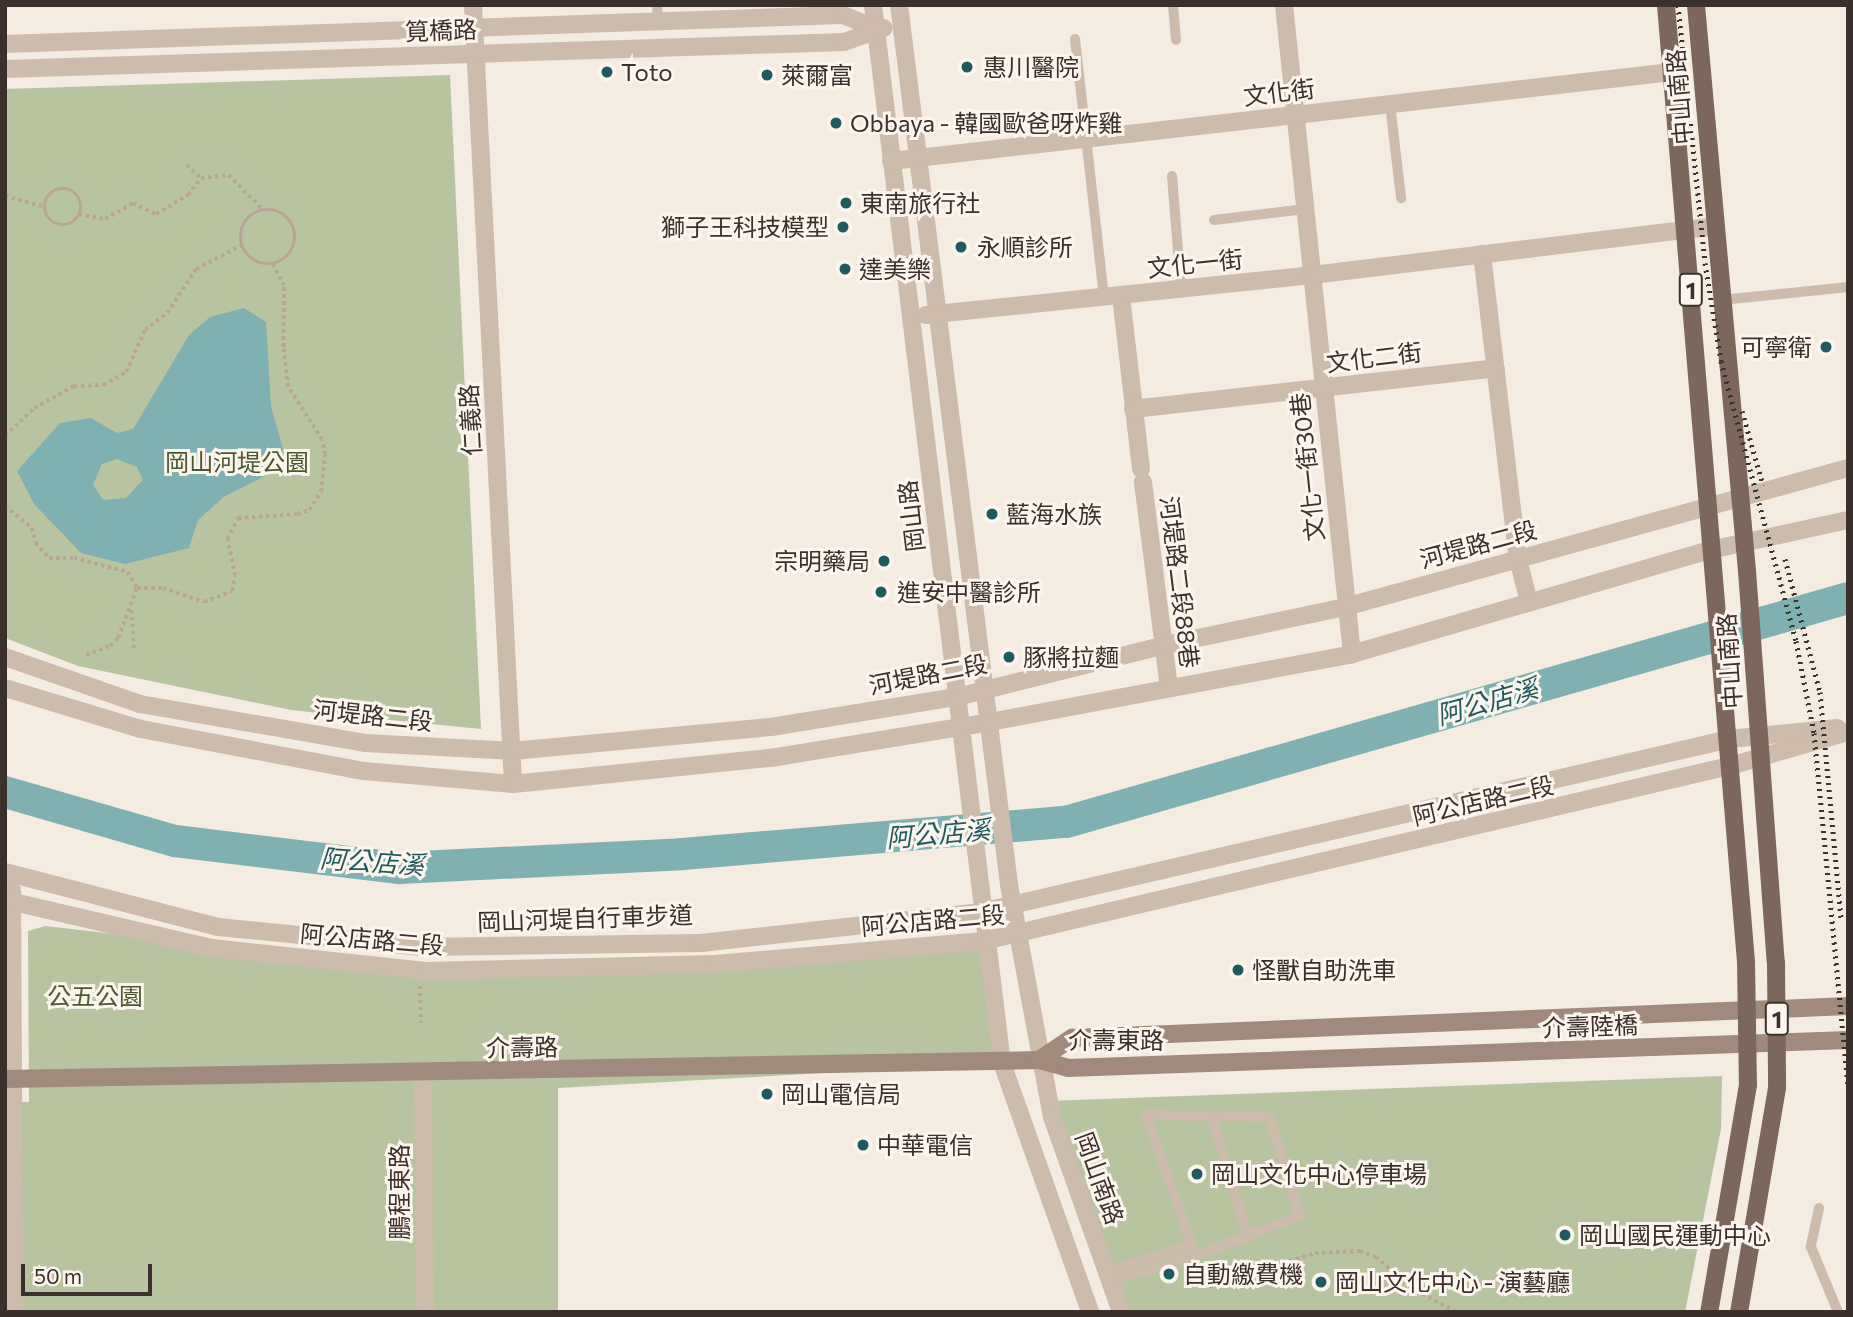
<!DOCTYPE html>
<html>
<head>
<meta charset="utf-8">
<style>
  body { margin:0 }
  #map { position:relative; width:1853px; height:1317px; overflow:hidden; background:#f4ebe1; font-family:Commissioner,"Noto Sans TC",sans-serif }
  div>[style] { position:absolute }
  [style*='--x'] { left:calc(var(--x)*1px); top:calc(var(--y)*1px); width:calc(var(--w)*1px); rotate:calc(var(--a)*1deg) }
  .green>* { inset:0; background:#b8c4a0 }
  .water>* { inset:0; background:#7fb0b2 }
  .river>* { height:32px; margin:-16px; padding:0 16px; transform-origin:16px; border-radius:16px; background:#7fb0b2 }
  .path>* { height:3.5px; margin-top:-1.75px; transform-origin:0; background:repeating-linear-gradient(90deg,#b9a596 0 3.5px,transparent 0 7px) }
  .path>.ring { margin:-1.75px; padding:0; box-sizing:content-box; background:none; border:3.5px solid #b9a596; border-radius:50% }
  .lane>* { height:10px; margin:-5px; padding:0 5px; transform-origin:5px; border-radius:5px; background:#cdbbac }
  .street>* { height:18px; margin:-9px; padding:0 9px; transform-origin:9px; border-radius:9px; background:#cdbbac }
  .secondary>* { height:18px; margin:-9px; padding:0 9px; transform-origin:9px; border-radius:9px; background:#a18a7d }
  .primary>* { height:18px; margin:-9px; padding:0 9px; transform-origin:9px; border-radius:9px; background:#7d675c }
  .rail>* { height:5px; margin-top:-2.5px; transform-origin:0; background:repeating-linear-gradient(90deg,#3b302b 0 2px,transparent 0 7px) }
  .dots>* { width:19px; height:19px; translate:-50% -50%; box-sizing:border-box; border:4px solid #fbf5ee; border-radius:50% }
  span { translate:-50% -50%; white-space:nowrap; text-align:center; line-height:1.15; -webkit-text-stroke:6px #fbf5ee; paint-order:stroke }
  .shield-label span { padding:2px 5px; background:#fbf5ee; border:2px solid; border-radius:5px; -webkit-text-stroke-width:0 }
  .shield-label { font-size:23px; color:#3b302b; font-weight:700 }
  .street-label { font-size:24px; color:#3b302b }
  .poi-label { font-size:24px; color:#3b302b }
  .left { translate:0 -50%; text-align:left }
  .right { translate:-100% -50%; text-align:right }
  .park-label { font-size:24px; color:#4a5a2e }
  .water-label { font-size:26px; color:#1f5a5e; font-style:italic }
  .frame { position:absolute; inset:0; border:7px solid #3b302b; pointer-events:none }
  .scale { position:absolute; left:21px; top:1264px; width:131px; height:32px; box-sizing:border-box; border:4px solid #3b302b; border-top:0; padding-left:9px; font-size:21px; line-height:24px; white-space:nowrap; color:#3b302b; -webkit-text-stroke:5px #fbf5ee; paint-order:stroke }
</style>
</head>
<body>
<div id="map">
  <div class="green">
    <div style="clip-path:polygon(450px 75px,481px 729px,291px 710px,78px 666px,5px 638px,5px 89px)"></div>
    <div style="clip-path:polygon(46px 926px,426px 971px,984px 941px,1002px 1063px,558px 1088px,558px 1312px,5px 1312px,5px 1102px,29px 1102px,28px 931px)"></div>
    <div style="clip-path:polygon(1722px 1076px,1721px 1129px,1685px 1312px,1123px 1312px,1048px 1101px)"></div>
  </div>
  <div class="water">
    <div style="clip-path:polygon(evenodd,244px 308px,266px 322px,271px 406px,283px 449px,267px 475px,225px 496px,198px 520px,189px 548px,125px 564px,81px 553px,34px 504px,17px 471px,60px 423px,91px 418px,117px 433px,133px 429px,189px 335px,210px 317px,244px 308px,117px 459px,137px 467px,143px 480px,126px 498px,103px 500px,93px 485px,102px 464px,117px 459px)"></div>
  </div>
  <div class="river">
    <div style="--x:5;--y:792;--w:177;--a:16.1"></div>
    <div style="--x:175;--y:841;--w:226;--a:6.9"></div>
    <div style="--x:399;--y:868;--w:283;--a:-2.8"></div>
    <div style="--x:682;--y:854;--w:385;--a:-4.8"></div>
    <div style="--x:1066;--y:822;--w:813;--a:-15.98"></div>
  </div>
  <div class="path">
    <div style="--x:187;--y:165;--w:19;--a:43"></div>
    <div style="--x:201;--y:178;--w:28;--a:-6"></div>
    <div style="--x:229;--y:175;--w:49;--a:45.8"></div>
    <div class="ring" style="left:45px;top:189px;width:32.5px;height:32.5px"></div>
    <div style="--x:5;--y:196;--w:41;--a:15.4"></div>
    <div class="ring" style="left:241px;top:210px;width:50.5px;height:50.5px"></div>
    <div style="--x:79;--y:214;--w:26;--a:11"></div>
    <div style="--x:105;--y:219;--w:32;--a:-30"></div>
    <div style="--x:133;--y:203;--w:25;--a:26"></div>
    <div style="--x:156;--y:214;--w:37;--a:-31"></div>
    <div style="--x:188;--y:195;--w:21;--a:-53"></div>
    <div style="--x:5;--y:436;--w:40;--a:-44"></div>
    <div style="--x:34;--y:408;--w:46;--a:-28.8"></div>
    <div style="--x:74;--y:386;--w:29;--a:-2"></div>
    <div style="--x:103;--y:385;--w:26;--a:-29"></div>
    <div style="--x:126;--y:372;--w:46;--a:-65.7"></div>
    <div style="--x:145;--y:330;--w:28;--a:-38"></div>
    <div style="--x:167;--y:313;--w:53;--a:-56.6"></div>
    <div style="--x:196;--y:269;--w:52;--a:-27.6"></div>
    <div style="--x:5;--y:506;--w:35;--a:39"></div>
    <div style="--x:32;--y:528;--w:16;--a:75"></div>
    <div style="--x:36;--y:543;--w:20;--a:49"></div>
    <div style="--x:49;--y:558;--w:25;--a:0"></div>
    <div style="--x:74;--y:558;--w:56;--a:14.5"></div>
    <div style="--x:128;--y:572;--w:18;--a:61"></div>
    <div style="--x:132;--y:610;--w:39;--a:87"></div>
    <div style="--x:86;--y:655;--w:26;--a:-21"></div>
    <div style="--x:110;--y:646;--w:11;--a:-45"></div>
    <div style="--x:118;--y:638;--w:53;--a:-69.2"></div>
    <div style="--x:137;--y:588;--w:26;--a:0"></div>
    <div style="--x:163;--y:588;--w:43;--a:18.9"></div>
    <div style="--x:204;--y:602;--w:30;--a:-21"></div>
    <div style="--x:232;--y:591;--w:15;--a:-79"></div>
    <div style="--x:235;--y:576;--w:38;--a:-102"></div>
    <div style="--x:227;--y:539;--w:24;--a:-62"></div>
    <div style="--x:238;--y:518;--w:59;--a:-3.9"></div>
    <div style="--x:297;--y:514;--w:13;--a:-18"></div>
    <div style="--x:309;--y:510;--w:22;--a:-56"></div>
    <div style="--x:321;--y:492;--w:37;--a:-84"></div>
    <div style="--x:325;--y:455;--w:15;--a:-101"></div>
    <div style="--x:322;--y:440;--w:63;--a:-122.7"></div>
    <div style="--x:288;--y:387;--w:40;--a:-97.1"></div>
    <div style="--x:283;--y:347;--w:61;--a:-89.1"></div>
    <div style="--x:284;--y:286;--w:26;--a:-118"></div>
    <div style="--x:420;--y:986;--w:37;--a:88"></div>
    <div style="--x:1200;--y:1268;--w:21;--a:65"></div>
    <div style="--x:1209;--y:1287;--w:111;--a:-17.8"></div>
    <div style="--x:1315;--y:1253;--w:45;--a:-2.5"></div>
    <div style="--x:1360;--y:1251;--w:17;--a:21"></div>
    <div style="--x:1376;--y:1257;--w:45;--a:41.4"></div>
    <div style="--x:1410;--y:1287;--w:52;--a:28.5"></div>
  </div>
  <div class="lane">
    <div style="--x:657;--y:5;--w:16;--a:86"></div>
    <div style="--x:1173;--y:5;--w:35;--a:85"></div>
    <div style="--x:1075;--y:39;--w:261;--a:83.6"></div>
    <div style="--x:1390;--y:104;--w:95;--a:83.3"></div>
    <div style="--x:1172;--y:176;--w:113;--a:85.4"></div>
    <div style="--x:1214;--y:220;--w:92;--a:-6.9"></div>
    <div style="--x:1721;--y:300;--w:128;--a:-5.8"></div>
    <div style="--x:1211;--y:1116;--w:58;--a:1"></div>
    <div style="--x:1269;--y:1117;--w:103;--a:72.4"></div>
    <div style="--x:1300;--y:1215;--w:56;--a:158"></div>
    <div style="--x:1819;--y:1208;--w:40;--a:102"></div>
    <div style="--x:1811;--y:1247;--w:70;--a:67.4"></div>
    <div style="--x:1107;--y:1272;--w:89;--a:-17.6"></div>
    <div style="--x:1110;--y:1281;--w:90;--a:-16.2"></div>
    <div style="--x:1196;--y:1256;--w:56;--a:-21"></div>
    <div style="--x:1248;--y:1236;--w:126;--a:-107.1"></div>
    <div style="--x:1211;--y:1116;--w:65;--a:-179.1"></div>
    <div style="--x:1146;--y:1115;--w:150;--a:70.5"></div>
  </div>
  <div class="street">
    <div style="--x:473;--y:5;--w:780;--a:87.06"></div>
    <div style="--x:873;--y:5;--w:1066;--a:83.05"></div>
    <div style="--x:1002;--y:1063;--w:264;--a:70.5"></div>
    <div style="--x:899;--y:5;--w:887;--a:82.87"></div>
    <div style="--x:1009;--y:885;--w:236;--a:79.5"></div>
    <div style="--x:1052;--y:1117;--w:207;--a:70.5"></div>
    <div style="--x:1284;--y:5;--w:653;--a:84.02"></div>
    <div style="--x:5;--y:44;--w:839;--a:-1.98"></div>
    <div style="--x:843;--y:15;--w:35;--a:22"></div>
    <div style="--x:5;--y:69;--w:839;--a:-1.84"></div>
    <div style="--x:844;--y:42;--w:42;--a:-19.3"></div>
    <div style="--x:891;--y:161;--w:786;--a:-6.5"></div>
    <div style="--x:1482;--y:254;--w:307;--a:83.3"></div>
    <div style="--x:1518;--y:559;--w:44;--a:75.7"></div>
    <div style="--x:1121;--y:296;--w:174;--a:83.4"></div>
    <div style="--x:926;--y:315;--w:388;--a:-5.9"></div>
    <div style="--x:1312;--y:275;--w:405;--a:-6.9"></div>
    <div style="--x:1133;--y:409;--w:365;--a:-6.4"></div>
    <div style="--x:1143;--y:482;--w:208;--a:82.8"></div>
    <div style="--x:5;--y:657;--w:143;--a:19.2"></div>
    <div style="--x:140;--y:704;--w:228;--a:9.8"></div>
    <div style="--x:365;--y:743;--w:147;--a:3.1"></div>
    <div style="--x:512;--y:751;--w:260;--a:-5.3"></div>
    <div style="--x:771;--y:727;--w:188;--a:-9.2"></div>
    <div style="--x:957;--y:697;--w:214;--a:-14"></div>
    <div style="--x:1165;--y:645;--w:184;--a:-11.9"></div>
    <div style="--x:1345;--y:607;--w:522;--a:-15.45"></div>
    <div style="--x:5;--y:688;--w:142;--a:16.8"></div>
    <div style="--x:141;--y:729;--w:227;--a:10.7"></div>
    <div style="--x:364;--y:771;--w:150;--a:5"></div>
    <div style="--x:513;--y:784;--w:259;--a:-5.8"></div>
    <div style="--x:771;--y:758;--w:222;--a:-9.3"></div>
    <div style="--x:990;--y:722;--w:368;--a:-10.6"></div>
    <div style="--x:1352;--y:654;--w:373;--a:-16.2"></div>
    <div style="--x:1710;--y:550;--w:141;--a:-12.3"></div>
    <div style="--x:5;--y:872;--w:220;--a:14.5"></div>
    <div style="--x:218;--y:927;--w:205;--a:5.6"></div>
    <div style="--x:422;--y:947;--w:279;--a:-0.8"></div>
    <div style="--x:701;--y:943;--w:282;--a:-6.3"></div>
    <div style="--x:981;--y:912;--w:769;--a:-13.01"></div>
    <div style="--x:1730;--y:739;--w:108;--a:-5.9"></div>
    <div style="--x:12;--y:890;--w:422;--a:89.7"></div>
    <div style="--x:5;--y:900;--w:212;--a:13.1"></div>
    <div style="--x:212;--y:948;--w:215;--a:6.1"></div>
    <div style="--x:426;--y:971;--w:289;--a:-1.4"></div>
    <div style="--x:715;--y:964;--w:270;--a:-4.9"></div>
    <div style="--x:984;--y:941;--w:769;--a:-13.22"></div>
    <div style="--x:1733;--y:765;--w:120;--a:-16"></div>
    <div style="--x:423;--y:1073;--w:239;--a:89.5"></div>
  </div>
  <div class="secondary">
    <div style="--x:1039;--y:1060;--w:40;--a:-34"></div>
    <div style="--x:1072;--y:1038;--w:777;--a:-2.36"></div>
    <div style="--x:5;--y:1079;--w:1034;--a:-1.05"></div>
    <div style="--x:1039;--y:1060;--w:30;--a:15"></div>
    <div style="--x:1068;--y:1068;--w:781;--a:-2.06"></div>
  </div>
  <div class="primary">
    <div style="--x:1666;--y:5;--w:959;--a:85.22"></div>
    <div style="--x:1746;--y:961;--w:124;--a:89.1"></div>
    <div style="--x:1748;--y:1085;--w:230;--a:99.7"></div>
    <div style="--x:1696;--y:5;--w:568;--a:84.85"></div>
    <div style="--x:1747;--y:571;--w:392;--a:85.8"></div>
    <div style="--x:1776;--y:962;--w:126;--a:89.5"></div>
    <div style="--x:1777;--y:1088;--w:227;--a:99.6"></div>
  </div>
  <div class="rail">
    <div style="--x:1678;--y:5;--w:259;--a:84"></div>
    <div style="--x:1705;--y:263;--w:99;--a:80.7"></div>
    <div style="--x:1721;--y:361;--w:290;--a:75"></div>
    <div style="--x:1796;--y:641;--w:94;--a:78.9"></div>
    <div style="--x:1814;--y:733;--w:353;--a:84.5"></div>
    <div style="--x:1742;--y:411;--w:77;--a:74.2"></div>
    <div style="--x:1785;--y:559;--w:138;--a:75.3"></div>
    <div style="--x:1820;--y:692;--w:229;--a:84.7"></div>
  </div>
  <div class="dots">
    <div style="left:967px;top:67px;background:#1f5a5e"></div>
    <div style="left:607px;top:72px;background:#1f5a5e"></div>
    <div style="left:767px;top:75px;background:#1f5a5e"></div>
    <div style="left:836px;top:123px;background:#1f5a5e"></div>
    <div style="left:846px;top:203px;background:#1f5a5e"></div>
    <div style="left:843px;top:227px;background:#1f5a5e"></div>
    <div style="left:961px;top:247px;background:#1f5a5e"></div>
    <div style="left:845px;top:269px;background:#1f5a5e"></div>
    <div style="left:1826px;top:347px;background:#1f5a5e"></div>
    <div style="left:992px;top:514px;background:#1f5a5e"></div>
    <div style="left:884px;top:561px;background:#1f5a5e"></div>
    <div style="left:881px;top:592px;background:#1f5a5e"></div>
    <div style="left:1009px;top:657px;background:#1f5a5e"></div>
    <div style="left:1238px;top:970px;background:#1f5a5e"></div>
    <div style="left:767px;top:1094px;background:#1f5a5e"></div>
    <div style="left:863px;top:1145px;background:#1f5a5e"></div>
    <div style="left:1197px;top:1174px;background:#1f5a5e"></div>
    <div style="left:1565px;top:1235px;background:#1f5a5e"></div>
    <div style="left:1169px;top:1274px;background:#1f5a5e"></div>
    <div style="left:1321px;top:1282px;background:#1f5a5e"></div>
  </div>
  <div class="shield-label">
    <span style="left:1691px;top:290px">1</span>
    <span style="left:1777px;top:1019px">1</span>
  </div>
  <div class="street-label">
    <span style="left:441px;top:30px;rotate:-2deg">筧橋路</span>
    <span style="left:1279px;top:92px;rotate:-7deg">文化街</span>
    <span style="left:1679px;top:97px;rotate:-95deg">中山南路</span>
    <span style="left:1195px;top:263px;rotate:-6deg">文化一街</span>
    <span style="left:1374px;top:357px;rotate:-7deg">文化二街</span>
    <span style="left:470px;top:420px;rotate:-93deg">仁義路</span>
    <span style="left:1307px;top:467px;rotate:-96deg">文化一街30巷</span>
    <span style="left:911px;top:516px;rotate:-97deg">岡山路</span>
    <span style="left:1478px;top:544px;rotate:-15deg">河堤路二段</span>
    <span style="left:1180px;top:582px;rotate:83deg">河堤路二段88巷</span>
    <span style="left:1729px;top:661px;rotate:-94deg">中山南路</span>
    <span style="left:928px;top:674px;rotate:-11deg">河堤路二段</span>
    <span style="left:373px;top:715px;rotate:6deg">河堤路二段</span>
    <span style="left:1483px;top:800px;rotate:-13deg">阿公店路二段</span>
    <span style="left:585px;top:918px;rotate:-2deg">岡山河堤自行車步道</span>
    <span style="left:933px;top:920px;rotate:-5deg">阿公店路二段</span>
    <span style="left:372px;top:939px;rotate:5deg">阿公店路二段</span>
    <span style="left:1590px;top:1026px;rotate:-2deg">介壽陸橋</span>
    <span style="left:1116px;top:1040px">介壽東路</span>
    <span style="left:522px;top:1047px;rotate:-1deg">介壽路</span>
    <span style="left:1100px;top:1178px;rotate:70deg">岡山南路</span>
    <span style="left:399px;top:1192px;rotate:-90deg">鵬程東路</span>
  </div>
  <div class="poi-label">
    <span class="left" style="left:983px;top:67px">惠川醫院</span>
    <span class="left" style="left:621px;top:72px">Toto</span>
    <span class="left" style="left:781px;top:75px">萊爾富</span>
    <span class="left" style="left:850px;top:123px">Obbaya - 韓國歐爸呀炸雞</span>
    <span class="left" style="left:860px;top:203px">東南旅行社</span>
    <span class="right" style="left:829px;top:227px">獅子王科技模型</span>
    <span class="left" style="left:977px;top:247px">永順診所</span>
    <span class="left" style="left:859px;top:269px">達美樂</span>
    <span class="right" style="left:1812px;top:347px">可寧衛</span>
    <span class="left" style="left:1006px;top:514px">藍海水族</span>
    <span class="right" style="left:870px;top:561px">宗明藥局</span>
    <span class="left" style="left:897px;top:592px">進安中醫診所</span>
    <span class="left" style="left:1023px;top:657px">豚將拉麵</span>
    <span class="left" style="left:1252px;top:970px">怪獸自助洗車</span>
    <span class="left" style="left:781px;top:1094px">岡山電信局</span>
    <span class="left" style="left:877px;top:1145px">中華電信</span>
    <span class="left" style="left:1211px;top:1174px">岡山文化中心停車場</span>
    <span class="left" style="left:1579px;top:1235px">岡山國民運動中心</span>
    <span class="left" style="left:1183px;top:1274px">自動繳費機</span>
    <span class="left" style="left:1335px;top:1282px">岡山文化中心 - 演藝廳</span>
  </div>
  <div class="park-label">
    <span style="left:237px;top:462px">岡山河堤公園</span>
    <span style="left:95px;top:996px">公五公園</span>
  </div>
  <div class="water-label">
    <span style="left:1487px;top:701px;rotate:-16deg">阿公店溪</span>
    <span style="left:938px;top:833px;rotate:-5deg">阿公店溪</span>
    <span style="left:372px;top:861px;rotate:4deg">阿公店溪</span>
  </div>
  <div class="frame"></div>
  <div class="scale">50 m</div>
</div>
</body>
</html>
